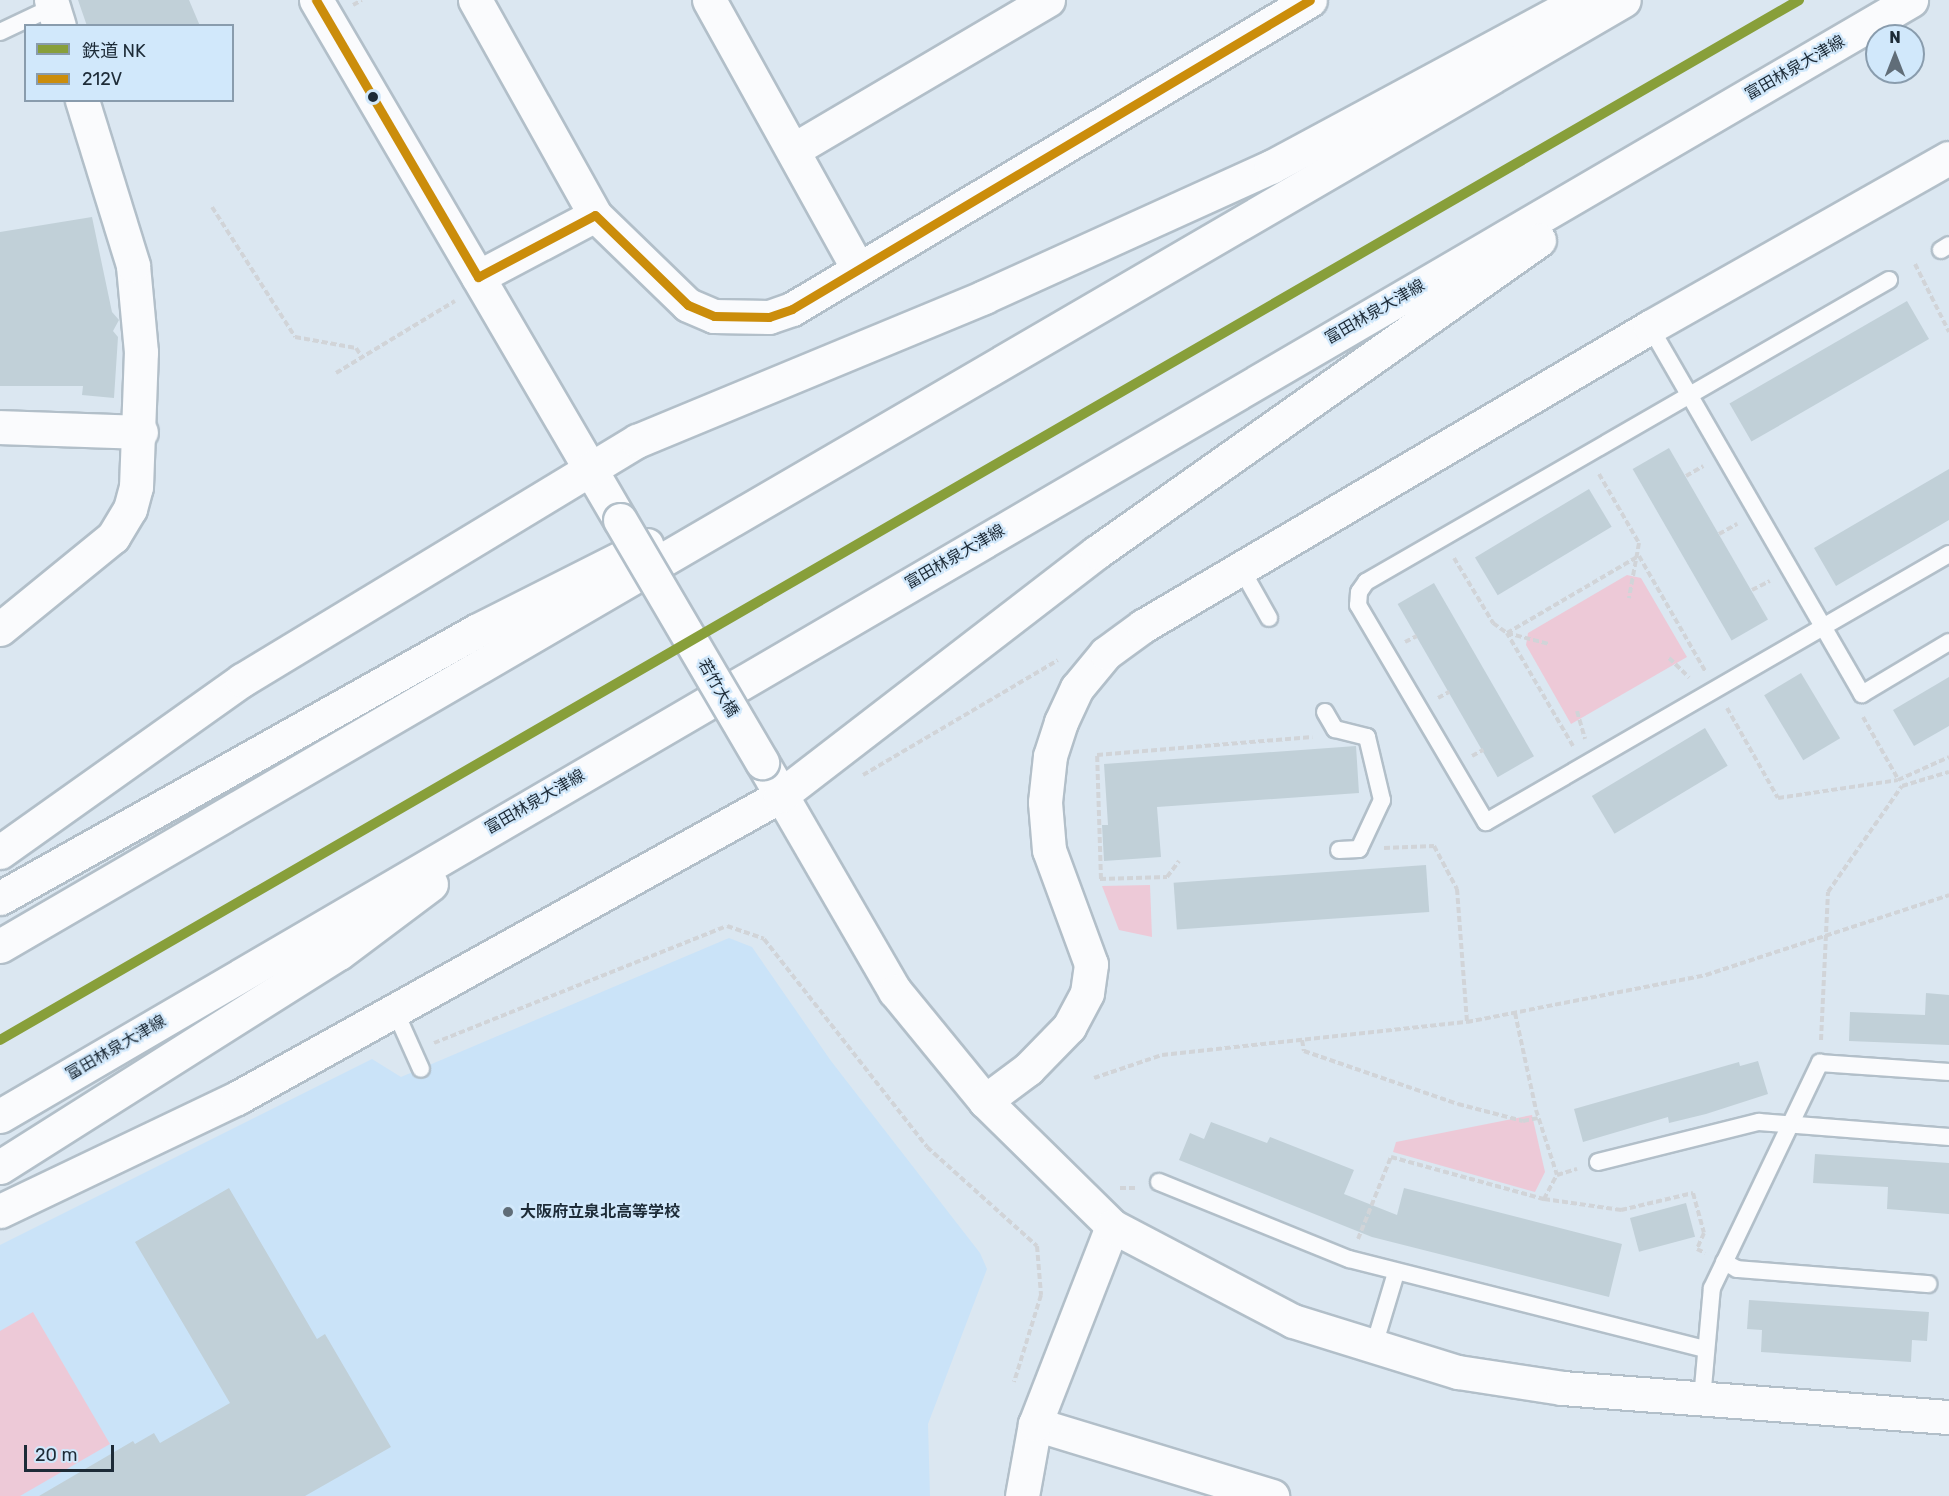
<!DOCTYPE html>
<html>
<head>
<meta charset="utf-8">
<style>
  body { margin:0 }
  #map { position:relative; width:1949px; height:1496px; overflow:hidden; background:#dbe7f1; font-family:Rubik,"Noto Sans JP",sans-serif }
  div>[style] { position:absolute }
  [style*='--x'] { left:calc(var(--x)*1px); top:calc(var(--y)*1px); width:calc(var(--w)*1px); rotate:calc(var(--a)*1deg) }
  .built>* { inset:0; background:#cae3f8 }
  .green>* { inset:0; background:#edc9d7 }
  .building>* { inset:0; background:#c1d0d8; transform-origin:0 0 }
  .path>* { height:4px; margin-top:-2px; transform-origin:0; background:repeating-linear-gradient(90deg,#d1d4d8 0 6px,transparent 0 9px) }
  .roads { filter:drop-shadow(2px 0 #b2bfc9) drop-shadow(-2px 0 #b2bfc9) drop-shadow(0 2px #b2bfc9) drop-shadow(0 -2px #b2bfc9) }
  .lane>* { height:16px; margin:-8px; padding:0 8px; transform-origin:8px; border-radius:8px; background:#fafbfd }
  .street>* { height:33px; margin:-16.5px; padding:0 16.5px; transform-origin:16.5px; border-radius:16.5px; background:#fafbfd }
  .secondary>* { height:33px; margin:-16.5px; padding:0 16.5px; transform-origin:16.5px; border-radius:16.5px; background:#fafbfd }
  .primary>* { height:33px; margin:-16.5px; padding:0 16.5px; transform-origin:16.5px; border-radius:16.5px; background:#fafbfd }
  .bridges { filter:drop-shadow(2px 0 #b2bfc9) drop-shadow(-2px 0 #b2bfc9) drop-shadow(0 2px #b2bfc9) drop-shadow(0 -2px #b2bfc9) }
  .secondary-bridge>* { height:33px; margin:-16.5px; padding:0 16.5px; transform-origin:16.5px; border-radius:16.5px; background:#fafbfd }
  .bus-1>* { height:9px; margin:-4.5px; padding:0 4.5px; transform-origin:4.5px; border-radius:4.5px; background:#cb8d0b }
  .rail-1>* { height:10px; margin:-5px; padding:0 5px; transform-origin:5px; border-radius:5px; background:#889f3a }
  .dots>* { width:16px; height:16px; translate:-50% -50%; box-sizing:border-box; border:3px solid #d1e8fb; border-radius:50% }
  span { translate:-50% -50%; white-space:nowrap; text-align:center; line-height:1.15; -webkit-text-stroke:4.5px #d1e8fb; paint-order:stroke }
  .street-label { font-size:16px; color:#1d2b37 }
  .poi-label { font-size:16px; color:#1d2b37; font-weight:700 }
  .left { translate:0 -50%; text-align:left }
  .legend { position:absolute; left:24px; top:24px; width:210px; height:78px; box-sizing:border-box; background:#d1e8fb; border:2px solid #899cad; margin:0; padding:8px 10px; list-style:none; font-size:18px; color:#1d2b37 }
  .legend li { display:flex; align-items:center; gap:12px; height:30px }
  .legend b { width:30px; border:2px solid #899cad }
  .north { position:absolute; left:1865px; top:24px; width:60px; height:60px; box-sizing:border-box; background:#d1e8fb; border:2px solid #899cad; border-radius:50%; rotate:0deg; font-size:16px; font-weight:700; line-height:24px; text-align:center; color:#1d2b37 }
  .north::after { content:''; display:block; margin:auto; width:21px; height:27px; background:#606d78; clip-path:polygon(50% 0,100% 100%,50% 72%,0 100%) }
  .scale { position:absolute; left:24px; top:1445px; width:90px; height:27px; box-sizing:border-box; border:3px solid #1d2b37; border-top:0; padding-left:8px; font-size:18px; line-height:21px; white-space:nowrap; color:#1d2b37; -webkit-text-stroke:4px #d1e8fb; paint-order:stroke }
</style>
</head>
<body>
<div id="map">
  <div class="built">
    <div style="clip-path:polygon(729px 938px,752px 947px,831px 1061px,980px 1253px,987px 1269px,928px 1424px,930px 1496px,0 1496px,0 1245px,372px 1059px,401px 1077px)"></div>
  </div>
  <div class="green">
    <div style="clip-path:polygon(1627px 575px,1641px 578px,1687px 657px,1571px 724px,1526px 645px,1528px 633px)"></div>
    <div style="clip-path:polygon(1150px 885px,1152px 937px,1119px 930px,1102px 886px)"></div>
    <div style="clip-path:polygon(1532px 1115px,1545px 1172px,1535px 1192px,1393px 1152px,1396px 1142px)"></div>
    <div style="clip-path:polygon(33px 1312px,110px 1444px,20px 1496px,0 1496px,0 1331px)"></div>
  </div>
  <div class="building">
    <div style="clip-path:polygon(78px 0,189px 0,200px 26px,87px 26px)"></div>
    <div style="clip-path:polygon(92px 217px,112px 312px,119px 320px,113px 331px,118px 337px,114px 398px,82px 395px,83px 386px,0 386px,0 232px)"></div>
    <div style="left:1907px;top:301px;width:44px;height:205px;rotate:60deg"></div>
    <div style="left:1669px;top:448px;width:198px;height:42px;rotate:60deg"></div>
    <div style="clip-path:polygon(1949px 469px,1949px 520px,1836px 586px,1814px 548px)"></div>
    <div style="left:1589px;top:489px;width:44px;height:133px;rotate:59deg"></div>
    <div style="left:1434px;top:583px;width:200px;height:42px;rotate:60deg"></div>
    <div style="left:1801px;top:673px;width:76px;height:43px;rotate:59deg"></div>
    <div style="clip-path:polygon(1949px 677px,1949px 726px,1914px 746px,1893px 710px)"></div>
    <div style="left:1705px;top:728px;width:44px;height:132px;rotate:59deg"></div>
    <div style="clip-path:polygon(1356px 746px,1359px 793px,1157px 807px,1161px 857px,1104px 861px,1102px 825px,1108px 825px,1104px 764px)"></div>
    <div style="left:1426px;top:865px;width:47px;height:253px;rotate:86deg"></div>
    <div style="clip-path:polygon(1926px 993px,1949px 995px,1949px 1045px,1849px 1041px,1850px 1012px,1925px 1015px)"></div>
    <div style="clip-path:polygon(1758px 1061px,1768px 1094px,1706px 1114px,1669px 1123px,1668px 1117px,1583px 1142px,1574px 1109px,1739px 1062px,1740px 1066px)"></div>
    <div style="clip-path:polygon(1211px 1122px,1267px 1143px,1270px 1137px,1354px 1170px,1344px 1194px,1397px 1215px,1404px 1188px,1622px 1244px,1609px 1297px,1372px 1237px,1179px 1160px,1190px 1133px,1204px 1139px)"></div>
    <div style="clip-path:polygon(1815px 1154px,1949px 1163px,1949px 1214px,1887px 1209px,1888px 1187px,1813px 1183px)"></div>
    <div style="clip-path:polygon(229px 1188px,317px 1339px,325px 1334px,391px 1447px,305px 1496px,39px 1496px,133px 1441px,135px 1444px,154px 1433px,160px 1443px,230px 1403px,135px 1242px)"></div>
    <div style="left:1686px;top:1203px;width:35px;height:58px;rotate:75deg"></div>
    <div style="clip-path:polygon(1749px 1300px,1929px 1312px,1927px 1341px,1912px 1340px,1911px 1362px,1761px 1352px,1762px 1330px,1747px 1329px)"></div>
  </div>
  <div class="path">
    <div style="--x:353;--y:5;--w:10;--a:-29"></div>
    <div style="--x:212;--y:207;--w:154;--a:57.4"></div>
    <div style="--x:295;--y:337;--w:62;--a:10.2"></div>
    <div style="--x:356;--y:348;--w:11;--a:56"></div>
    <div style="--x:1915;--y:264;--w:76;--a:63.4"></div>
    <div style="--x:336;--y:373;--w:139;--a:-31.2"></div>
    <div style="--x:1599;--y:474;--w:80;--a:59.9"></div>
    <div style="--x:1639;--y:543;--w:56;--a:100.3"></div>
    <div style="--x:1686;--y:476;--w:20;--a:-30"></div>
    <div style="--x:1719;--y:534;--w:21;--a:-29"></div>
    <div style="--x:1454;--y:558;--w:76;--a:59"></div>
    <div style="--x:1493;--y:623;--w:17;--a:36"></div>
    <div style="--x:1507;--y:633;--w:43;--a:14.7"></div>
    <div style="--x:1752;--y:590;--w:20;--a:-27"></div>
    <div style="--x:1405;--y:642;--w:13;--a:-27"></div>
    <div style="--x:1669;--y:658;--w:28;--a:44"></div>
    <div style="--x:1438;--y:698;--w:13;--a:-29"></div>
    <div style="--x:1727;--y:708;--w:103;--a:60.5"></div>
    <div style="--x:1778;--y:798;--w:121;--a:-8.5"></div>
    <div style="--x:1898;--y:780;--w:56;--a:-24.3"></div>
    <div style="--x:1577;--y:711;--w:29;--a:74"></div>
    <div style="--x:1863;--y:717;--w:73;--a:60.6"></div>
    <div style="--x:1573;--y:746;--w:131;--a:-120.3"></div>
    <div style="--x:1507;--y:633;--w:153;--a:-30.3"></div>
    <div style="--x:1639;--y:556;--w:133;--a:60.1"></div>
    <div style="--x:1472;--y:756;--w:13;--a:-29"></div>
    <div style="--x:863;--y:775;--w:226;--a:-30.5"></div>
    <div style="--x:1384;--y:848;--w:50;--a:-2.3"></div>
    <div style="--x:1434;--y:846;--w:49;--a:61.9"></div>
    <div style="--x:1457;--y:889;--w:133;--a:85.7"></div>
    <div style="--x:1100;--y:879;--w:67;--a:-1.7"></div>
    <div style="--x:1167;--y:877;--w:20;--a:-53"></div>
    <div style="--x:1101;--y:879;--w:124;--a:-91.8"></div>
    <div style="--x:1097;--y:755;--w:216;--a:-4.8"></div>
    <div style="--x:1515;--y:1013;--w:99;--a:77.8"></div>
    <div style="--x:1536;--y:1110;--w:68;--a:72.1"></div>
    <div style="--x:1557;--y:1175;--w:21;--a:-17"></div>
    <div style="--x:1302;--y:1040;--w:11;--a:80"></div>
    <div style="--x:1304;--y:1051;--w:163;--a:19"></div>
    <div style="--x:1458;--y:1104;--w:67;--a:14.7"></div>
    <div style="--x:1523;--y:1121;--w:15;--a:-11"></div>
    <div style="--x:1821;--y:1040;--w:148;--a:-87.3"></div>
    <div style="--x:1828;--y:892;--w:129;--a:-55.1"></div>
    <div style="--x:1902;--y:786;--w:49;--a:-16.6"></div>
    <div style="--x:434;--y:1043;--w:315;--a:-21.8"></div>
    <div style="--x:727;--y:926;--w:39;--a:19"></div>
    <div style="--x:764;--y:939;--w:264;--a:51.9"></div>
    <div style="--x:927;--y:1147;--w:148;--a:42"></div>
    <div style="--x:1037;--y:1246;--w:49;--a:85.3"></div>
    <div style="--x:1041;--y:1295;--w:91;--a:107.2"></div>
    <div style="--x:1094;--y:1078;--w:72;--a:-18.7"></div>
    <div style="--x:1162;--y:1055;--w:307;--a:-6.2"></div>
    <div style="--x:1467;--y:1022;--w:244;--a:-11.1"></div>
    <div style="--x:1706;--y:975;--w:256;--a:-18.2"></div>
    <div style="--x:1120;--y:1188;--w:17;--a:0"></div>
    <div style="--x:1544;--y:1199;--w:78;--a:8.1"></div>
    <div style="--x:1621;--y:1210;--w:74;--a:-13.3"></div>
    <div style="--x:1693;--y:1193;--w:41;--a:74.6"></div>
    <div style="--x:1704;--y:1233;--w:17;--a:114"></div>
    <div style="--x:1697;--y:1249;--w:9;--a:27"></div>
    <div style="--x:1358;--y:1239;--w:88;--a:-68.1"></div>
    <div style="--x:1391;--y:1157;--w:159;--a:15.4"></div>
    <div style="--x:1544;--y:1199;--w:27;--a:-62"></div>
  </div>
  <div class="roads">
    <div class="lane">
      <div style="--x:0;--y:32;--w:59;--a:-25.3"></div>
      <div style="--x:1941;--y:250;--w:9;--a:-32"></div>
      <div style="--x:1889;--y:280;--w:604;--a:150"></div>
      <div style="--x:1366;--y:582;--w:12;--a:125"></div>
      <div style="--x:1359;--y:592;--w:13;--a:94"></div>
      <div style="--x:1358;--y:605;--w:252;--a:59.5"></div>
      <div style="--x:1486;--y:822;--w:535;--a:-30.06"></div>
      <div style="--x:1650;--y:327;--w:424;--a:60"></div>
      <div style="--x:1862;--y:694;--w:101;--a:-30.9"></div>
      <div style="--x:1242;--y:570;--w:55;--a:60.6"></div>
      <div style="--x:1325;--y:712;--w:20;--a:60"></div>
      <div style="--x:1335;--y:729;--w:33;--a:14"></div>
      <div style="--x:1367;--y:737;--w:65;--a:76.6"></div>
      <div style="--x:1382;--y:800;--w:54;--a:115.1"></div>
      <div style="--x:1359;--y:849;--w:20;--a:177"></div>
      <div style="--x:396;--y:1013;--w:61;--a:65.9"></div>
      <div style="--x:1598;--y:1162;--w:166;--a:-14"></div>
      <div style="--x:1759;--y:1122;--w:191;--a:4.5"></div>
      <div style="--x:1159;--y:1182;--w:205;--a:22.1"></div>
      <div style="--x:1349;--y:1259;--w:367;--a:14.2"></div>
      <div style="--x:1724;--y:1262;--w:15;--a:28"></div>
      <div style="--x:1737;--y:1269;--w:192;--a:4.5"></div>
      <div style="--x:1373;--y:1349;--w:79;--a:-73.2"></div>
      <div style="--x:1702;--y:1399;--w:111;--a:-84.9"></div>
      <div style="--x:1712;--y:1288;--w:250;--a:-64.4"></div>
      <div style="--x:1820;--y:1063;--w:129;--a:4"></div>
    </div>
    <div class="street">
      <div style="--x:475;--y:0;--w:246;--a:60.8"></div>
      <div style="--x:709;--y:0;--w:305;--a:61"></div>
      <div style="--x:793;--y:150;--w:296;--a:-30.5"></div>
      <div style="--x:0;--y:427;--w:141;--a:2"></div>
      <div style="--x:1035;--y:1424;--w:248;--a:16.9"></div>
      <div style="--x:1022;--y:1496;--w:73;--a:-79.8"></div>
      <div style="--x:1035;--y:1424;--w:212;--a:-68.7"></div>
    </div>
    <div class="secondary">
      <div style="--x:51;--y:0;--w:27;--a:73"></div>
      <div style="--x:316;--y:0;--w:602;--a:59.69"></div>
      <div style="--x:478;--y:277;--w:132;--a:-27.9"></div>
      <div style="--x:595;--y:215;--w:129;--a:44.1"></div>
      <div style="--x:688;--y:305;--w:28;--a:23"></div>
      <div style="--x:714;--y:316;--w:55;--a:1"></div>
      <div style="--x:769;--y:317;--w:24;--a:-19"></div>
      <div style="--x:792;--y:309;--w:603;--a:-30.82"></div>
      <div style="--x:0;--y:629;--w:146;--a:-39.2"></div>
      <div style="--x:113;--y:537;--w:33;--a:-59"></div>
      <div style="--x:130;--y:509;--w:23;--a:-75"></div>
      <div style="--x:136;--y:487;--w:135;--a:-87.9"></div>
      <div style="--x:141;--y:352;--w:87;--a:-95.3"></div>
      <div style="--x:133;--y:265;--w:173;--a:-107.2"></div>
      <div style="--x:762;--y:762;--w:265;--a:59.9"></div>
      <div style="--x:895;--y:991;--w:142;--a:50.7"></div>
      <div style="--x:985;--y:1101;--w:178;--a:44.5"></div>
      <div style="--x:1112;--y:1226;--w:204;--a:27.7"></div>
      <div style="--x:1293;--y:1321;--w:173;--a:17.2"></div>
      <div style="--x:1458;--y:1372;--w:105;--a:8.7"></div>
      <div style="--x:1562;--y:1388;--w:388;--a:4.3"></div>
      <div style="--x:985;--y:1101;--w:54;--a:-36.7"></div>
      <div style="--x:1028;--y:1069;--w:59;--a:-45.7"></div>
      <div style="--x:1069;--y:1027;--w:38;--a:-62"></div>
      <div style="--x:1087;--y:993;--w:29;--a:-82"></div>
      <div style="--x:1091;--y:964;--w:121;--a:-110.2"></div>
      <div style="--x:1049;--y:850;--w:48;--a:-94.8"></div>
      <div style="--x:1045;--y:802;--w:46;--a:-83.8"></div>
      <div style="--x:1050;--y:756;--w:36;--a:-72"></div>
      <div style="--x:1061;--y:722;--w:38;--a:-65"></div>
      <div style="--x:1077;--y:688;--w:45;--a:-50.4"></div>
      <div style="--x:1106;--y:653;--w:46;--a:-36.1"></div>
      <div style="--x:1143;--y:626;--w:589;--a:-30.53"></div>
      <div style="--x:1650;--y:327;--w:343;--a:-29.5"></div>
    </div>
    <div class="primary">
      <div style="--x:0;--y:852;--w:297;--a:-35.4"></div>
      <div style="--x:242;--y:680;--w:462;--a:-31.2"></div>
      <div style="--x:637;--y:441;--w:376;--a:-22.5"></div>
      <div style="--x:984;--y:297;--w:315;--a:-24.4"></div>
      <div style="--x:1271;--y:167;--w:352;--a:-28.3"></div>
      <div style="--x:0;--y:898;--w:546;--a:-29.29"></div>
      <div style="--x:476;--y:631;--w:191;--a:-26.8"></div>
      <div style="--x:0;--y:946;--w:1879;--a:-30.22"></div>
      <div style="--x:0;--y:1116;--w:2213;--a:-30.28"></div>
      <div style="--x:0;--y:1167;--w:401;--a:-32.3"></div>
      <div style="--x:339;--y:953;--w:115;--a:-36.9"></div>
      <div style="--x:0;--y:1211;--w:263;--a:-25.5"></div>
      <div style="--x:237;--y:1098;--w:621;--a:-29.08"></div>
      <div style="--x:780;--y:796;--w:400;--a:-37.6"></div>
      <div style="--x:1097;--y:552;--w:541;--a:-35.22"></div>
    </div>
  </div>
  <div class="bridges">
    <div class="secondary-bridge">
      <div style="--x:620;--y:520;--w:281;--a:59.6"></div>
    </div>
  </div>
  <div class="bus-1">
    <div style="--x:316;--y:0;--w:321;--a:59.7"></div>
    <div style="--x:478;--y:277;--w:132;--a:-27.9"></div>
    <div style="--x:595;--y:215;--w:129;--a:44.1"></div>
    <div style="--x:688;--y:305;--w:28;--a:23"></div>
    <div style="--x:714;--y:316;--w:55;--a:1"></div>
    <div style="--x:769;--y:317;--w:24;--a:-19"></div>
    <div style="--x:792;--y:309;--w:603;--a:-30.82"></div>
  </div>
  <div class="rail-1">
    <div style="--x:0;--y:1040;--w:2078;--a:-30.03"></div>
  </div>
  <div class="dots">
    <div style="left:373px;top:97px;background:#1d2b37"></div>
    <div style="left:508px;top:1212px;background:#606d78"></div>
  </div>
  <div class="street-label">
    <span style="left:1795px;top:68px;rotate:-30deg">富田林泉大津線</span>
    <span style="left:1375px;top:312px;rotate:-30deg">富田林泉大津線</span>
    <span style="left:955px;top:557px;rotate:-30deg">富田林泉大津線</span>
    <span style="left:718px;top:688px;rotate:60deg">若竹大橋</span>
    <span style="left:535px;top:802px;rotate:-30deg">富田林泉大津線</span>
    <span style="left:116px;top:1048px;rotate:-30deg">富田林泉大津線</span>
  </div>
  <div class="poi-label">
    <span class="left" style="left:520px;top:1212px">大阪府立泉北高等学校</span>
  </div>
  <ul class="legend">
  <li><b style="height:8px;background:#889f3a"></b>鉄道 NK</li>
  <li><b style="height:8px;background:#cb8d0b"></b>212V</li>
  </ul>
  <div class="north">N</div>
  <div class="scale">20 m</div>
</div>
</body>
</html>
